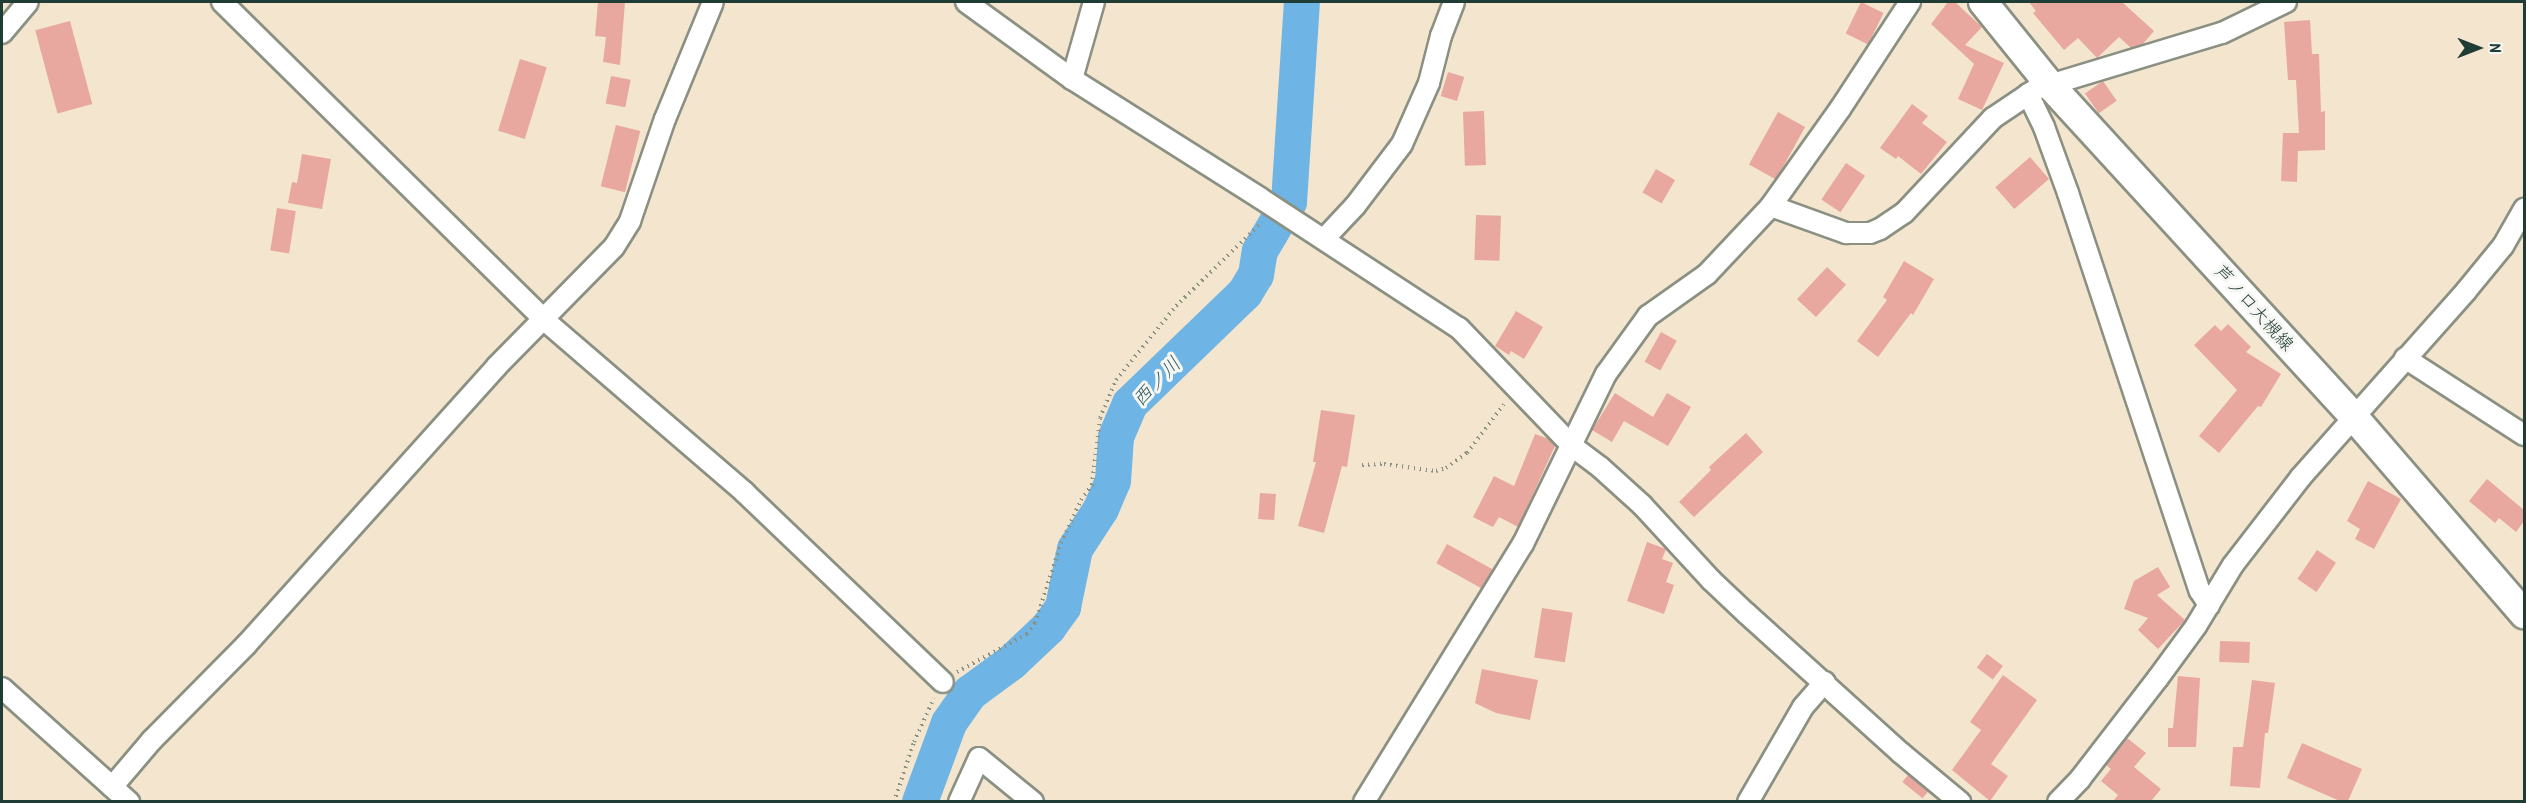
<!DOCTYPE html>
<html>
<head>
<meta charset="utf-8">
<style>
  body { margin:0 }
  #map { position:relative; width:2526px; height:803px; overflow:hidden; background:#f4e5cf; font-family:"Patrick Hand","Klee One",sans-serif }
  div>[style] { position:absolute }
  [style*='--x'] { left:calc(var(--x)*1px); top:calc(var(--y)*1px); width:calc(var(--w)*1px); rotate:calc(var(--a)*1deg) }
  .river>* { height:36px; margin:-18px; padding:0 18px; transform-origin:18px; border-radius:18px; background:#6eb4e4 }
  .building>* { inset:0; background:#e8a89f; transform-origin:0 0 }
  .path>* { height:4px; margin-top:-2px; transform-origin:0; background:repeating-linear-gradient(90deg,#8a9182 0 1.5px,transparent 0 6px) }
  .roads { filter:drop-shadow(2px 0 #8a9182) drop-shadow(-2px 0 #8a9182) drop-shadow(0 2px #8a9182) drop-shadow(0 -2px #8a9182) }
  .minor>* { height:20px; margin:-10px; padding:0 10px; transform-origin:10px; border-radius:10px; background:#fff }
  .secondary>* { height:28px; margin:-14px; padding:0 14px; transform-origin:14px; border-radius:14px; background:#fff }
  span { translate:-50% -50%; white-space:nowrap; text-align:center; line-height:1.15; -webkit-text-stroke:6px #f6f6f2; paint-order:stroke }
  .street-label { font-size:18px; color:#1f3d34 }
  .water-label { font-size:20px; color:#335b60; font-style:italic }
  .frame { position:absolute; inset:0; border:3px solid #1f3d34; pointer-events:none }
  .north { position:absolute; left:2448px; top:18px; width:60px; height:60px; -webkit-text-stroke:4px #f6f6f2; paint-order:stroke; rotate:90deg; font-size:16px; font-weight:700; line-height:24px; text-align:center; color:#1f3d34 }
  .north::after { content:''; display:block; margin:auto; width:21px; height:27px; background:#1f3d34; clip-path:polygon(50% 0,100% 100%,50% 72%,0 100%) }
</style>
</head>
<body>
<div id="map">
  <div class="river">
    <div style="--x:920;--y:802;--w:84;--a:-69.8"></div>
    <div style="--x:949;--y:723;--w:37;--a:-55"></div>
    <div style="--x:970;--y:693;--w:52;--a:-36.4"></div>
    <div style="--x:1012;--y:662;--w:50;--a:-43.4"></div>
    <div style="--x:1048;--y:628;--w:26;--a:-54"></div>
    <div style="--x:1063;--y:607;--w:59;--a:-78.3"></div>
    <div style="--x:1075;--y:549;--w:48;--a:-57"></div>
    <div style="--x:1101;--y:509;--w:30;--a:-67"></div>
    <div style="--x:1113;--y:481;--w:44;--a:-86.1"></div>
    <div style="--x:1116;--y:437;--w:36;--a:-67"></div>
    <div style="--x:1130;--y:404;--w:160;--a:-44"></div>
    <div style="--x:1245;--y:293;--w:21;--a:-59"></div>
    <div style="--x:1256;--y:275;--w:24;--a:-81"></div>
    <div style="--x:1260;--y:251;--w:57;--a:-59.4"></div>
    <div style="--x:1289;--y:202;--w:200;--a:-86.3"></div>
  </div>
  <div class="building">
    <div style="clip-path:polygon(598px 2px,625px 2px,620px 65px,603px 62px,606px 37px,595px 36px)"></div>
    <div style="left:1861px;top:2px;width:25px;height:35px;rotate:26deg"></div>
    <div style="clip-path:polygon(1948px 2px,1955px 2px,1982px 27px,1965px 45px,2004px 63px,1982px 110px,1958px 99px,1974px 64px,1931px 24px)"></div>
    <div style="clip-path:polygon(2029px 2px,2122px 2px,2154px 31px,2142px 45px,2131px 48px,2119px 37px,2097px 58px,2078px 38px,2064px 50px,2033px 13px,2036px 11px)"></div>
    <div style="clip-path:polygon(2310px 20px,2312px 54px,2319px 54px,2321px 112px,2325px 111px,2325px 150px,2298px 151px,2297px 182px,2281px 181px,2283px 133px,2299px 133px,2296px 80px,2288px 80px,2284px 22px)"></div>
    <div style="left:70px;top:21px;width:86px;height:36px;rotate:75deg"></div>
    <div style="left:520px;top:59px;width:28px;height:75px;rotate:17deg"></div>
    <div style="left:1448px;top:72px;width:17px;height:25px;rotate:17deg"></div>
    <div style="left:611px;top:76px;width:20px;height:28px;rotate:11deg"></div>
    <div style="left:2103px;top:81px;width:24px;height:22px;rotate:55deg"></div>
    <div style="clip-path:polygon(1912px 104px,1928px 116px,1922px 123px,1947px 142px,1921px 174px,1898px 156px,1896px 159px,1880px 148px)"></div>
    <div style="left:1484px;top:111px;width:54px;height:21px;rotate:88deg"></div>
    <div style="left:1778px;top:112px;width:31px;height:60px;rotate:29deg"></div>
    <div style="left:616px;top:125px;width:25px;height:63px;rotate:14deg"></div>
    <div style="clip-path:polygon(302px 154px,331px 159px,322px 209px,288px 203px,292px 182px,297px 183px)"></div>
    <div style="left:2030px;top:157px;width:29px;height:46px;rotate:49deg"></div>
    <div style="left:1846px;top:163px;width:23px;height:44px;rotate:34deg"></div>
    <div style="left:1656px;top:169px;width:22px;height:27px;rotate:30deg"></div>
    <div style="left:277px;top:208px;width:19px;height:43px;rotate:9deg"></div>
    <div style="left:1476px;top:215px;width:25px;height:45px;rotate:2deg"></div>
    <div style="clip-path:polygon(1904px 261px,1934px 279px,1913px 315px,1911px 313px,1878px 357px,1857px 341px,1887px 300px,1883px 297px)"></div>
    <div style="left:1827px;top:267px;width:26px;height:44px;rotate:43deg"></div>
    <div style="clip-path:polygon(1516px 311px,1543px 327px,1524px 359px,1511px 351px,1509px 355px,1495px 346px)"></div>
    <div style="clip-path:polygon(2228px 324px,2251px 347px,2246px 352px,2281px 374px,2261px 407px,2258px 406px,2219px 453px,2199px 436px,2237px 390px,2194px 345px,2215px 325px,2221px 331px)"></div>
    <div style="left:1661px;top:332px;width:18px;height:34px;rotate:29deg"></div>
    <div style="clip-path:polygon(1615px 393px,1653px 417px,1667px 393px,1691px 407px,1668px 446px,1624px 421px,1612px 442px,1592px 430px)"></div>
    <div style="clip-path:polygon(1321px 410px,1355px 415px,1347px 467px,1342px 466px,1324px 533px,1298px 526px,1316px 462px,1313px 462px)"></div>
    <div style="clip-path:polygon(1746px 433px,1763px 452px,1694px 517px,1679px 502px,1711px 470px,1709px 467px)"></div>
    <div style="clip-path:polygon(1535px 434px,1549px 439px,1555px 446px,1518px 527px,1499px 517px,1493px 527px,1473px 517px,1494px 476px,1514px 486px)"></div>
    <div style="clip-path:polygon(2487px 479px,2524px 510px,2524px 521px,2516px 532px,2499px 518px,2495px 523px,2469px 501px)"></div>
    <div style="clip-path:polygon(2368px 481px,2401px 499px,2374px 549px,2355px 539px,2360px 529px,2347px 521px)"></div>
    <div style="left:1260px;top:493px;width:16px;height:26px;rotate:4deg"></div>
    <div style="clip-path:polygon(1647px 542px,1666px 549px,1662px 559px,1673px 563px,1666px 582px,1674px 585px,1664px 614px,1627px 601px)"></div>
    <div style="left:1447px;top:544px;width:53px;height:22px;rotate:29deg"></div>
    <div style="left:2317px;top:550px;width:23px;height:35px;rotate:34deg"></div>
    <div style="clip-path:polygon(2158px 567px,2170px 587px,2157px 595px,2185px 620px,2158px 649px,2138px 630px,2148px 618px,2124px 609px,2134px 581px)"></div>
    <div style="left:1542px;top:608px;width:31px;height:50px;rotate:9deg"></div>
    <div style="left:2220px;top:641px;width:30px;height:21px;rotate:2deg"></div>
    <div style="left:1987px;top:654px;width:20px;height:17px;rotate:37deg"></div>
    <div style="clip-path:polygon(1482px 669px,1538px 680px,1530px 720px,1496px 713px,1475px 703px)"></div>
    <div style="clip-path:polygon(2003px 675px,2037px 700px,1991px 764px,2008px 776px,1990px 801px,1952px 770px,1981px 730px,1970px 722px)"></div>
    <div style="clip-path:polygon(2178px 676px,2200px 678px,2196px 747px,2168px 747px,2168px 728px,2173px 728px)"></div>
    <div style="clip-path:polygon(2252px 680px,2275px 683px,2268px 733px,2265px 733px,2260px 788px,2230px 786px,2233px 747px,2243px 747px)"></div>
    <div style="clip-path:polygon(2127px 738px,2146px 753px,2134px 767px,2161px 789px,2151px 801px,2113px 801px,2118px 795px,2101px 781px,2111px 769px,2106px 765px)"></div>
    <div style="clip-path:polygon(2302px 743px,2362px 769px,2348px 801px,2340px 801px,2287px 778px)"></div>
    <div style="left:1908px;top:775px;width:26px;height:9px;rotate:39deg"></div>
  </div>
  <div class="path">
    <div style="--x:1362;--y:465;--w:22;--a:-3"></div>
    <div style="--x:1384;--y:464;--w:52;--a:7.7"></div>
    <div style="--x:1436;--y:471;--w:10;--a:-17"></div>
    <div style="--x:1446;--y:468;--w:26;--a:-36"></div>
    <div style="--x:1467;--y:453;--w:61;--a:-52.9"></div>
    <div style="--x:957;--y:672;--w:80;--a:-28.5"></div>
    <div style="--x:1027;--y:634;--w:14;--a:-54"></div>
    <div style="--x:1035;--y:623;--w:84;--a:-72"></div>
    <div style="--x:1061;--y:543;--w:47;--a:-65.1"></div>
    <div style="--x:1081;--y:500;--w:19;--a:-54"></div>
    <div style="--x:1092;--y:485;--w:67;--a:-83.2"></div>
    <div style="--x:1100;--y:418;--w:41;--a:-67.2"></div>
    <div style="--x:1116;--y:380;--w:95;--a:-51"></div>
    <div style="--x:1176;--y:306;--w:120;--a:-44.3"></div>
    <div style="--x:894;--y:802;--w:63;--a:-71.6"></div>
    <div style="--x:914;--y:742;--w:48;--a:-65.6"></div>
  </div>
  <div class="roads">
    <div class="minor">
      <div style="--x:222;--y:2;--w:450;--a:44.6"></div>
      <div style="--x:542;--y:318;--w:267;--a:40.7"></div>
      <div style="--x:744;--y:492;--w:275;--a:43.7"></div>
      <div style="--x:966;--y:2;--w:131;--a:36"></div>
      <div style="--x:1072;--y:79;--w:222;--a:32.3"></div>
      <div style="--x:1260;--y:198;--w:238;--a:33.2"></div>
      <div style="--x:1459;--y:328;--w:163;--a:46.2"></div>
      <div style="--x:1572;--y:446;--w:35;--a:37"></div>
      <div style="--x:1600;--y:467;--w:57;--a:42.1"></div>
      <div style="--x:1642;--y:505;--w:102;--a:47.4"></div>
      <div style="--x:1711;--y:580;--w:48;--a:43.3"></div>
      <div style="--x:1746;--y:613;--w:209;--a:42.1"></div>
      <div style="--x:1901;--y:753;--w:77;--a:39.7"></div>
      <div style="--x:2;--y:33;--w:40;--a:-50"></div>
      <div style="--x:1072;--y:79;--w:80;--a:-74.1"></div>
      <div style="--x:2028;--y:94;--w:37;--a:64"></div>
      <div style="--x:2044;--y:127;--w:70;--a:70"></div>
      <div style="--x:2068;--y:193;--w:419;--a:71.7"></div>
      <div style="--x:2200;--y:591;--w:17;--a:57"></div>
      <div style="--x:1771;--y:206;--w:80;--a:19.8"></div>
      <div style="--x:1846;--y:233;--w:24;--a:0"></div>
      <div style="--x:1870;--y:233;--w:11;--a:-22"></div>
      <div style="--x:1880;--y:229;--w:29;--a:-34"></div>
      <div style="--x:1904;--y:213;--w:130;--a:-46.9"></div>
      <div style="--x:1993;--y:118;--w:52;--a:-34"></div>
      <div style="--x:2036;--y:89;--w:194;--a:-16.8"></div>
      <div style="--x:2222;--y:33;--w:71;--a:-25.8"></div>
      <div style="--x:1324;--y:239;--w:45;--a:-46.8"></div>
      <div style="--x:1355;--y:206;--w:78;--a:-52.8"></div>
      <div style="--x:1402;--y:144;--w:67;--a:-66.1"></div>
      <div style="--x:1429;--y:83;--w:49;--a:-75.7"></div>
      <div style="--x:1441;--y:36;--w:36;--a:-69"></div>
      <div style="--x:2405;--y:358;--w:142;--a:32.9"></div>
      <div style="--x:2;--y:688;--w:171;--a:41.9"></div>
      <div style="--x:112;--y:787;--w:62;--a:-49.6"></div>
      <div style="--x:152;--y:740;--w:134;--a:-45.3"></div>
      <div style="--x:246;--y:645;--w:374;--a:-48"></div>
      <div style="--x:496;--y:367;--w:168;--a:-45.5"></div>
      <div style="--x:614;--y:247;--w:31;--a:-58"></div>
      <div style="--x:630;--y:221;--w:108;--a:-71.1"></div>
      <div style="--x:665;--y:119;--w:126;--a:-67.7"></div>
      <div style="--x:959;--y:802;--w:48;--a:-65.6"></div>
      <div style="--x:979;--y:758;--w:70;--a:39.2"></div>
      <div style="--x:1364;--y:802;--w:303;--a:-58.4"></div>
      <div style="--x:1523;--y:544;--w:189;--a:-64"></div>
      <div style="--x:1606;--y:374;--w:72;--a:-54.1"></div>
      <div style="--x:1648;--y:316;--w:72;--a:-35.4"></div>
      <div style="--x:1707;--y:274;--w:93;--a:-46.7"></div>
      <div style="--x:1771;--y:206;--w:119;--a:-54.6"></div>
      <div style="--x:1840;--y:109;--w:128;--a:-56.8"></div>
      <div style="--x:1748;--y:802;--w:110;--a:-59.9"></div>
      <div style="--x:1803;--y:707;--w:33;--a:-49"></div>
      <div style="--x:2058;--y:802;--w:32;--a:-46"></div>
      <div style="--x:2080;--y:779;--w:128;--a:-52.3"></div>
      <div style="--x:2158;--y:678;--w:64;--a:-53.8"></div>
      <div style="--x:2196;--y:626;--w:71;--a:-58.8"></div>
      <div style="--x:2233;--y:565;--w:111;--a:-52.3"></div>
      <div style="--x:2301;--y:477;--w:249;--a:-48.4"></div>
      <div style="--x:2466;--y:291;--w:58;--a:-50.6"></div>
      <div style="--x:2503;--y:246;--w:43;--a:-60.4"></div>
    </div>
    <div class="secondary">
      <div style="--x:1983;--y:2;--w:107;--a:51.1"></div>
      <div style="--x:2050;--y:85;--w:449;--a:47.5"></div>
      <div style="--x:2353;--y:416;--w:262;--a:49.2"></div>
    </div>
  </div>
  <div class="street-label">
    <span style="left:2254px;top:308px;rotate:48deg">芦ノ口大槻線</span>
  </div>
  <div class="water-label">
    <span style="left:1156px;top:381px;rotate:-46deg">西ノ川</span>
  </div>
  <div class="frame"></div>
  <div class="north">N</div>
</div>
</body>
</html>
